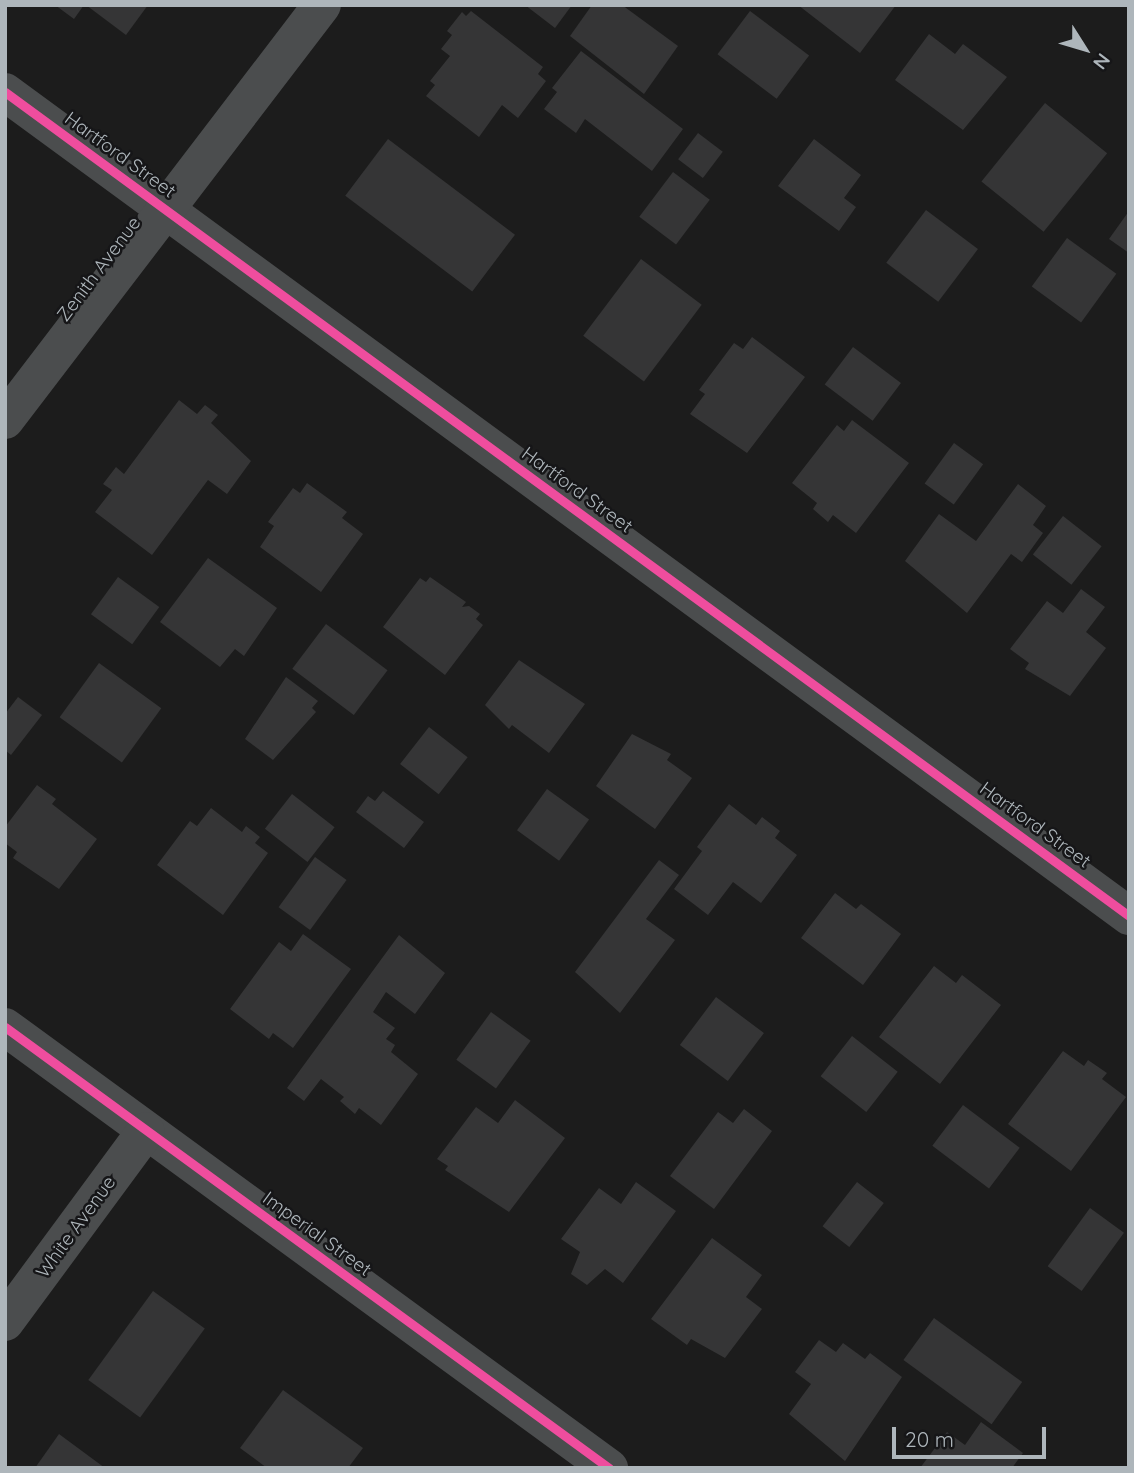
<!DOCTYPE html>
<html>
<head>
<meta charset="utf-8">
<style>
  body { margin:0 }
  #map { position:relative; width:1134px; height:1473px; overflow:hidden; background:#1c1c1c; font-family:Quicksand,sans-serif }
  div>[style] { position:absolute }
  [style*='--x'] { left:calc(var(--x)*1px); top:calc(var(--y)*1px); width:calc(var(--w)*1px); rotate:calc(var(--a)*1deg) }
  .building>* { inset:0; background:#353536; transform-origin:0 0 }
  .minor>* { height:38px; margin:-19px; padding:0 19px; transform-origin:19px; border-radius:19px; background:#4b4d4e }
  .cycleway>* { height:9px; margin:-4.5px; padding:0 4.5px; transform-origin:4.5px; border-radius:4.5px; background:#ef4d9e }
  span { translate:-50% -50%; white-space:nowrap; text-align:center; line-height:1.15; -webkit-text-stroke:5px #161618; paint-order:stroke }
  .street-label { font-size:19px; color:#aeb6bb }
  .frame { position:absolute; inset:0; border:7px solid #aeb6bb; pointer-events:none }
  .north { position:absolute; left:1050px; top:14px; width:70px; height:70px; -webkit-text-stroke:5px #161618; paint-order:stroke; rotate:127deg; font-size:19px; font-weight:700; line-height:28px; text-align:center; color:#aeb6bb }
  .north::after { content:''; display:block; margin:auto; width:24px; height:32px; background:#aeb6bb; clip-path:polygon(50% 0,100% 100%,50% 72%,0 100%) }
  .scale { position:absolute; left:892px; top:1427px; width:154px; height:32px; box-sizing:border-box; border:4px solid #aeb6bb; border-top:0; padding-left:9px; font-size:21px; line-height:24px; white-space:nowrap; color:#aeb6bb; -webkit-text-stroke:5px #161618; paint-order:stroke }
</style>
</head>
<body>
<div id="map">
  <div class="building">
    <div style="clip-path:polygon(55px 5px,84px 5px,74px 19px)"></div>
    <div style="clip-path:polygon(86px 5px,148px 5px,126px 35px)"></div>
    <div style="clip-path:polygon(525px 5px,572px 5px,555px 28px)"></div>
    <div style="clip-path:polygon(592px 5px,622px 5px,678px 46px,644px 94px,570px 36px)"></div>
    <div style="clip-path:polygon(798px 5px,896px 5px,860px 53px)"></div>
    <div style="clip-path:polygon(471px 11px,543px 67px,538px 74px,546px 81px,518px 118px,502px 105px,479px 137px,426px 96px,435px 85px,430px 81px,450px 56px,441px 49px,452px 35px,447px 31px,462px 12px,466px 16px)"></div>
    <div style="left:750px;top:11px;width:74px;height:54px;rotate:37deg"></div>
    <div style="clip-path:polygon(929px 34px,955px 54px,963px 44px,1007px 77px,963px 130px,895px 80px)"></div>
    <div style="clip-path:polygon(581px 51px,683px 129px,652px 171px,585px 119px,576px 133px,544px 109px,557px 92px,552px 88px)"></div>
    <div style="left:1045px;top:103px;width:80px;height:101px;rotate:39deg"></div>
    <div style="left:698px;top:133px;width:31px;height:33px;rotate:37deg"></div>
    <div style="left:388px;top:139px;width:159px;height:71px;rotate:37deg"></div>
    <div style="clip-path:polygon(814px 139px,861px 175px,844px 198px,856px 207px,839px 231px,778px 186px)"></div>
    <div style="left:673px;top:172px;width:46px;height:56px;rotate:37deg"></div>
    <div style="left:926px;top:210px;width:65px;height:66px;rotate:37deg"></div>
    <div style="clip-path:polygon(1129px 211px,1129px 253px,1109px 239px)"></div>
    <div style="left:1067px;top:238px;width:61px;height:60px;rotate:36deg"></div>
    <div style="left:641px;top:259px;width:76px;height:96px;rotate:37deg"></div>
    <div style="clip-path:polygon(752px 337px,805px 377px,747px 453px,690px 414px,705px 394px,699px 390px,734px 343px,743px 349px)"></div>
    <div style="left:853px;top:347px;width:60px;height:47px;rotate:37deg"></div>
    <div style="clip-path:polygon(179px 400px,197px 414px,205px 405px,218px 415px,211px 423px,251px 461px,227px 494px,208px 480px,152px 555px,95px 512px,112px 490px,103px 484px,116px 467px,124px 474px)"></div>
    <div style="clip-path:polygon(852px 420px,909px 463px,856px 533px,833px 515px,828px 522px,813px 509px,817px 503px,792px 483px,837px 425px,844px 431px)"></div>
    <div style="left:954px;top:443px;width:36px;height:50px;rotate:36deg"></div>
    <div style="clip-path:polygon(307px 483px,347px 512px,342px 518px,363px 534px,321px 592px,260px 547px,274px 526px,268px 522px,293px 488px,300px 493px)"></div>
    <div style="clip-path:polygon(1018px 484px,1046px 506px,1033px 525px,1043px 533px,1022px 562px,1011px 554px,967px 613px,905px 561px,939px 514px,976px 541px)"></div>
    <div style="left:1063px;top:516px;width:49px;height:49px;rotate:38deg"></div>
    <div style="clip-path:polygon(208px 558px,277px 608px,244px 656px,235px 649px,220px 667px,160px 622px)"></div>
    <div style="left:118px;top:577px;width:51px;height:46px;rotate:36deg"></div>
    <div style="clip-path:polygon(430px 577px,466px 602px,462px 607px,469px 606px,480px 614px,476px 619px,483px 625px,445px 675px,383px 627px,420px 578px,426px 582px)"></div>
    <div style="clip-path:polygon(1081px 589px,1105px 607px,1086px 632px,1106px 648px,1070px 696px,1025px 669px,1029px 663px,1010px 649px,1047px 601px,1063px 613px)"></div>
    <div style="left:326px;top:624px;width:77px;height:56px;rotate:37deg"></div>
    <div style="clip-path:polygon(519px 660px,585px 704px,549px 753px,512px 725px,509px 729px,485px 705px)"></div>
    <div style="left:99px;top:663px;width:77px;height:67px;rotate:36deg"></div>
    <div style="clip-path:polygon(286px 677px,318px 701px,312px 708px,316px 712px,273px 760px,245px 739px)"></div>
    <div style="clip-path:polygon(18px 697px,42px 715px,11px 755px,5px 750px,5px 714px)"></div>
    <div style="left:429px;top:727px;width:49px;height:47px;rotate:38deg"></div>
    <div style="clip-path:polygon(632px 734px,671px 754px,667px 760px,692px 778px,655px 829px,596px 786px)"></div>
    <div style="clip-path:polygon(37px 785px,56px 799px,52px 804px,97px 839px,59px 889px,13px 858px,17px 852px,5px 843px,5px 827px)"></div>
    <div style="left:547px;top:789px;width:52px;height:51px;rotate:36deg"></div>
    <div style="clip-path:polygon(383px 791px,424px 822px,404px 848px,356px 812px,368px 796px,375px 801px)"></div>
    <div style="left:292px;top:794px;width:54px;height:44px;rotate:38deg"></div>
    <div style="clip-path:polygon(729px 804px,756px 825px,762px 817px,780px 831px,775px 838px,797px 855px,761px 903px,733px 882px,708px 915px,674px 889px,702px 851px,697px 847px)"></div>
    <div style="clip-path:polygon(211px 808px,242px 832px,246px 826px,260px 837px,255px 843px,268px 853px,223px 915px,157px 865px,190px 821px,197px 826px)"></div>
    <div style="left:315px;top:857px;width:39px;height:62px;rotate:36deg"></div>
    <div style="clip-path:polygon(659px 860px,679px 875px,646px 919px,675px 940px,620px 1013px,575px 972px)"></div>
    <div style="clip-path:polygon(835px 893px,856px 909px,861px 904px,901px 934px,863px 985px,801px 938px)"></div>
    <div style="clip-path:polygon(303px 934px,351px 969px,293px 1048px,273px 1033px,269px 1039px,230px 1009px,279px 942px,291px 951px)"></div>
    <div style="clip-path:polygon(399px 935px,445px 973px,415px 1014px,386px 992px,373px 1012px,395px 1028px,386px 1039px,395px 1045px,391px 1052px,418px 1074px,381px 1125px,359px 1108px,355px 1114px,340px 1101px,344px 1097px,321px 1079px,304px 1101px,287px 1088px)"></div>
    <div style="clip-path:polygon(934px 966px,956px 983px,962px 975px,1001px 1005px,940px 1084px,879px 1037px)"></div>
    <div style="left:716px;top:997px;width:60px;height:60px;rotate:37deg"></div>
    <div style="left:491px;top:1012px;width:49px;height:59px;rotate:36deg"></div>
    <div style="left:852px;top:1036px;width:58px;height:51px;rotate:38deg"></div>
    <div style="clip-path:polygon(1063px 1051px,1084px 1066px,1088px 1060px,1107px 1073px,1102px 1079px,1126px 1097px,1071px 1171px,1008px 1124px)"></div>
    <div style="clip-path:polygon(515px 1100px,565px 1138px,509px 1212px,445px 1170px,448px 1166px,437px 1159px,476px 1107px,498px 1123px)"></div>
    <div style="left:963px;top:1105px;width:71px;height:51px;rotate:37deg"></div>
    <div style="clip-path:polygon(744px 1109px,772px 1131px,714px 1209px,670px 1176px,718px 1112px,733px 1123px)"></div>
    <div style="clip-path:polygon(636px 1182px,676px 1211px,623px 1283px,605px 1269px,587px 1285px,571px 1274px,580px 1252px,561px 1239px,599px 1188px,621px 1204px)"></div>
    <div style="left:857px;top:1182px;width:34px;height:56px;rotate:38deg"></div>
    <div style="left:1090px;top:1208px;width:42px;height:72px;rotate:36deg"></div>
    <div style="clip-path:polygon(712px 1238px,762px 1275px,746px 1297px,762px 1309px,725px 1358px,691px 1339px,687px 1345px,651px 1319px)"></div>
    <div style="left:153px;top:1291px;width:64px;height:110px;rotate:36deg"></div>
    <div style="left:934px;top:1318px;width:109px;height:52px;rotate:36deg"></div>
    <div style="clip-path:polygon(819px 1340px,836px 1352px,843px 1343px,865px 1359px,870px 1353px,902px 1377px,845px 1461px,789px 1414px,811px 1384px,795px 1372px)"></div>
    <div style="clip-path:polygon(283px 1390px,363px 1448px,348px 1468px,267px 1468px,240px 1448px)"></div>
    <div style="clip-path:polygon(981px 1422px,1023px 1453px,1012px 1468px,920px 1468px,947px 1432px,965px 1445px)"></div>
    <div style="clip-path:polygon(59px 1434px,105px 1468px,35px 1468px)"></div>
  </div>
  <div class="minor">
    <div style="--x:5;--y:92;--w:1394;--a:36.24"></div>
    <div style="--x:5;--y:420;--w:522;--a:-52.63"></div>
    <div style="--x:5;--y:1027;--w:748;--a:36.13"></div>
    <div style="--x:5;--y:1322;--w:237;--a:-53.6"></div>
  </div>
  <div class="cycleway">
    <div style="--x:5;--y:92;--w:1394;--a:36.24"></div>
    <div style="--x:5;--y:1027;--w:748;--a:36.13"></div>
  </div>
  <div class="street-label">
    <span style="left:120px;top:155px;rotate:36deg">Hartford Street</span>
    <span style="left:99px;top:269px;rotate:-53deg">Zenith Avenue</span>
    <span style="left:577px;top:490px;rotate:36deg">Hartford Street</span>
    <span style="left:1035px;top:825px;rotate:36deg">Hartford Street</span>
    <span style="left:76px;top:1227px;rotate:-54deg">White Avenue</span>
    <span style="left:317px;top:1234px;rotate:36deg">Imperial Street</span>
  </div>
  <div class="frame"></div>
  <div class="north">N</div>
  <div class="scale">20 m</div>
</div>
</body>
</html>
